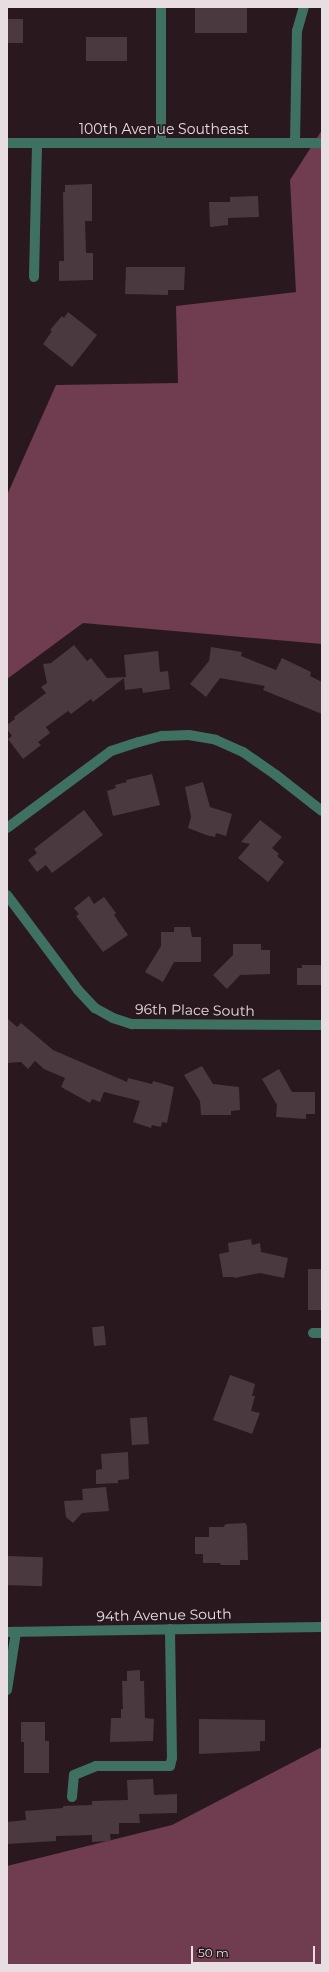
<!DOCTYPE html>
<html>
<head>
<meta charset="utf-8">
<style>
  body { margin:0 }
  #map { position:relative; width:329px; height:1972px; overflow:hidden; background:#29191f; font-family:Montserrat,sans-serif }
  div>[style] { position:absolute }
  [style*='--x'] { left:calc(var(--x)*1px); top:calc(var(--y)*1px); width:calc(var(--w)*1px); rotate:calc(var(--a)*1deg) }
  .forest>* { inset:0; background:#6f3d4f }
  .building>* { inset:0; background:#4a393e; transform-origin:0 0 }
  .minor>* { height:10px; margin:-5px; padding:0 5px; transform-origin:5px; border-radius:5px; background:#3f7162 }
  span { translate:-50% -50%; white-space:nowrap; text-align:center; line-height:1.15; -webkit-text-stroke:3.5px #29191f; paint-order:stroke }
  .street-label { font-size:14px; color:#e8dde0 }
  .frame { position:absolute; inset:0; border:8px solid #e8dde0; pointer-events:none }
  .scale { position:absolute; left:191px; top:1946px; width:124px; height:18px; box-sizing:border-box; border:2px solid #e8dde0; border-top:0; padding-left:5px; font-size:12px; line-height:14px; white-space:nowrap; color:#e8dde0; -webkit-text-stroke:3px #29191f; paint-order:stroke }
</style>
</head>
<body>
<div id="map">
  <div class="forest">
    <div style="clip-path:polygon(322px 130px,322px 644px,83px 623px,7px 679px,7px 495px,56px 385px,178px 383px,176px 306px,296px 292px,290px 180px)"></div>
    <div style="clip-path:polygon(322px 1747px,322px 1965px,7px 1965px,7px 1866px,172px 1825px)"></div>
  </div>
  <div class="building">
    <div style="left:195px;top:7px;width:52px;height:26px"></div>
    <div style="left:7px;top:19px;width:16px;height:24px"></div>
    <div style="left:86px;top:37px;width:41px;height:24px"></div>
    <div style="clip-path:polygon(92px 184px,92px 221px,85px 221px,86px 253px,93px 253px,93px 280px,59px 281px,59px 261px,64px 261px,63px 192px,65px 192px,65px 185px)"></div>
    <div style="clip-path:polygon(258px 196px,259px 217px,228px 218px,228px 225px,210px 227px,209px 202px,230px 202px,230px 197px)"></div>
    <div style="clip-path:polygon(126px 267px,185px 267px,184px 290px,168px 290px,168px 295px,125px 294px)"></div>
    <div style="clip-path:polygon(68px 312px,97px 335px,72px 367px,43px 344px,52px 331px,50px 330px,62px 316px,64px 318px)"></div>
    <div style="clip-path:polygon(74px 645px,87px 661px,91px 658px,107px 678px,126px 677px,124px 655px,158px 651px,160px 672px,168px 671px,170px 689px,143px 693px,142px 688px,125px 690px,124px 678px,93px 702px,91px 699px,71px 714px,68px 711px,46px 727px,50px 733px,38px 742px,41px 745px,23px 759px,8px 739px,12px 736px,7px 729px,7px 725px,15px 719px,14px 717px,46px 693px,41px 687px,47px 683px,43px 664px,51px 663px)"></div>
    <div style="clip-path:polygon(211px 647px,242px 652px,241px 656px,276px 670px,282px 658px,311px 672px,310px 676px,322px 682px,322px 714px,263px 690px,265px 686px,220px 678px,206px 697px,190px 684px,209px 661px)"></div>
    <div style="clip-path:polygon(152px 774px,160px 805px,113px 816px,107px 791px,116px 788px,115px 785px,127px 782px,126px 780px)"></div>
    <div style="clip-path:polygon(203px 782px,210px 807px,232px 814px,226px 836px,216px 833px,215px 837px,206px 835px,188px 828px,191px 817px,185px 787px)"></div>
    <div style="clip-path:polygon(84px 810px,103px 835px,52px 873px,46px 865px,37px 872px,28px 860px,37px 853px,34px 849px)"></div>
    <div style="clip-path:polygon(260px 820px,282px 837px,272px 848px,279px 854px,277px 856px,284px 862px,268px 882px,238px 858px,250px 844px,241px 842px)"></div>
    <div style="clip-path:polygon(89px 896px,94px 904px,104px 897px,116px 913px,114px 915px,128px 935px,103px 952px,76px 916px,79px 914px,74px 908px)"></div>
    <div style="clip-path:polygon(174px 927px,190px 927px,192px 937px,201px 937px,201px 962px,174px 962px,163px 982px,145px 972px,161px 946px,161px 932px,174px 932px)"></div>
    <div style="clip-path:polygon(233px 944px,261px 944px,261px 950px,270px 950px,270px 974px,240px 975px,227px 989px,213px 975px,233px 955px)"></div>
    <div style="clip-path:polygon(302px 965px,322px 965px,322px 985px,297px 985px,297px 968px,302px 968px)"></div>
    <div style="clip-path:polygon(7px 1018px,17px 1027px,21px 1023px,53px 1050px,127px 1082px,128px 1078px,152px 1084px,153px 1081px,174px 1087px,167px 1123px,162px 1122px,161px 1127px,152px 1125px,151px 1128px,133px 1122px,140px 1101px,104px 1092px,100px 1102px,92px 1099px,90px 1103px,61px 1087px,65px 1078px,44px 1069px,35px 1061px,28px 1069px,21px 1062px,8px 1063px)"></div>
    <div style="clip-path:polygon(202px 1066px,213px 1084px,239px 1087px,240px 1110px,231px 1111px,231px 1115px,201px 1115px,200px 1101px,184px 1075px)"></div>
    <div style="clip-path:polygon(279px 1069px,292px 1092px,315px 1092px,315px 1114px,306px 1114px,306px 1119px,276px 1117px,277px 1105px,262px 1079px)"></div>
    <div style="clip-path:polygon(251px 1239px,252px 1245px,260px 1243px,261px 1252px,288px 1258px,284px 1278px,260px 1273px,234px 1278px,234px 1277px,223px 1277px,219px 1254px,229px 1252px,228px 1243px)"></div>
    <div style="left:308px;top:1269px;width:14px;height:41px"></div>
    <div style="left:104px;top:1326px;width:19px;height:12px;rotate:84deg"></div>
    <div style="clip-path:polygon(230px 1375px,255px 1384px,252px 1396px,255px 1396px,251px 1411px,260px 1413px,252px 1434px,213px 1420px)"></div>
    <div style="left:147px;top:1417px;width:27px;height:17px;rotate:86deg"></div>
    <div style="clip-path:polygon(128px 1452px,129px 1479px,118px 1480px,118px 1483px,96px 1484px,96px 1470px,102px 1469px,101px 1454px)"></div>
    <div style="clip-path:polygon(106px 1487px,109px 1511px,82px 1513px,73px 1523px,66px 1517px,64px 1501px,83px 1500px,82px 1489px)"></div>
    <div style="clip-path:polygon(245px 1523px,247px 1526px,248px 1560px,240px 1560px,240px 1565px,221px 1565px,220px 1563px,203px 1563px,203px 1554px,195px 1554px,195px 1537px,209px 1537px,209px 1527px,223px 1527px,226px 1524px)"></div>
    <div style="left:7px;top:1556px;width:36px;height:29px;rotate:2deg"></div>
    <div style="clip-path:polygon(140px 1670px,140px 1681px,144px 1681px,145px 1718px,154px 1719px,153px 1741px,110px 1742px,111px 1718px,121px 1718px,121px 1709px,123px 1709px,122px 1681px,127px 1681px,127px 1671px)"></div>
    <div style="clip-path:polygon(199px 1719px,265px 1720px,265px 1741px,260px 1741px,260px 1751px,199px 1754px)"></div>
    <div style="clip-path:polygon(21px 1722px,45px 1722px,45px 1741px,49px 1741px,49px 1773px,24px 1773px,24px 1742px,21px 1742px)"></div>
    <div style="clip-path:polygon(153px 1779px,154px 1795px,177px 1794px,177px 1813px,139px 1814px,140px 1823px,119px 1823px,119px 1834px,110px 1834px,111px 1841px,92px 1842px,92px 1835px,56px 1836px,56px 1841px,7px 1844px,7px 1822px,26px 1820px,25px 1811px,63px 1808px,63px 1806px,92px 1805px,92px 1801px,128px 1800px,127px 1780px)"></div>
  </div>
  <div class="minor">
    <div style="--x:7;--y:143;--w:315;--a:0"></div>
    <div style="--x:161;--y:143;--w:136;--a:-90"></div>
    <div style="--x:295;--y:143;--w:112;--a:-89"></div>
    <div style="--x:297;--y:31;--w:25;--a:-74"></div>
    <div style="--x:34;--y:277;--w:134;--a:-88.7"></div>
    <div style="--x:7;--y:828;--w:129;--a:-36.5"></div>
    <div style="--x:111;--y:751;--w:29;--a:-18"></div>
    <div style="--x:139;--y:742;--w:24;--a:-15"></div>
    <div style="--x:162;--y:736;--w:27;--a:-2"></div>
    <div style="--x:189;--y:735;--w:27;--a:10"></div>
    <div style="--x:216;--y:740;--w:30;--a:24"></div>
    <div style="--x:243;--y:752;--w:40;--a:34.9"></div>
    <div style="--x:276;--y:775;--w:58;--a:38"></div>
    <div style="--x:7;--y:895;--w:119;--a:53.2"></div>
    <div style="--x:78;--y:990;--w:25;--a:47"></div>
    <div style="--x:95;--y:1008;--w:21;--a:29"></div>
    <div style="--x:113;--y:1018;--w:20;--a:18"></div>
    <div style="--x:132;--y:1024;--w:190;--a:0.3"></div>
    <div style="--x:313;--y:1333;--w:9;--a:0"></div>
    <div style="--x:7;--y:1632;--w:315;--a:-0.9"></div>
    <div style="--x:7;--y:1690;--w:59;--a:-81.2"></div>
    <div style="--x:72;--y:1797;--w:22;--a:-85"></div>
    <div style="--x:74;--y:1775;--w:24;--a:-22"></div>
    <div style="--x:96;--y:1766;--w:74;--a:0"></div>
    <div style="--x:170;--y:1766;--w:8;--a:-76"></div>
    <div style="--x:172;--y:1758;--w:129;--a:-90.9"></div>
  </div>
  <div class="street-label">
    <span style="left:164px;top:129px">100th Avenue Southeast</span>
    <span style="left:195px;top:1010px;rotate:1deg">96th Place South</span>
    <span style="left:164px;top:1615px;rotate:-1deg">94th Avenue South</span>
  </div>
  <div class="frame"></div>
  <div class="scale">50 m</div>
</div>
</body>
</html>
